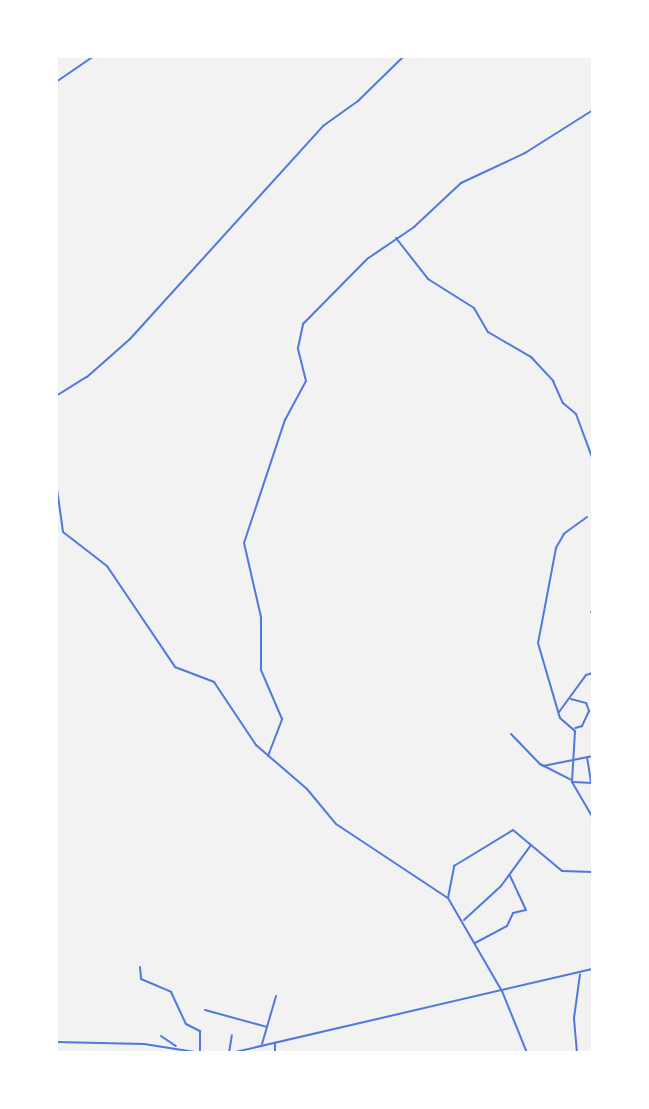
<!DOCTYPE html>
<html>
<head>
<meta charset="utf-8">
<style>
  body { margin:0 }
  #map { position:relative; width:649px; height:1109px; overflow:hidden; background:#f2f2f2; font-family:"Work Sans",sans-serif }
  div>[style] { position:absolute }
  [style*='--x'] { left:calc(var(--x)*1px); top:calc(var(--y)*1px); width:calc(var(--w)*1px); rotate:calc(var(--a)*1deg) }
  .minor>* { height:2px; margin:-1px; padding:0 1px; transform-origin:1px; border-radius:1px; background:#5277de }
  span { translate:-50% -50%; white-space:nowrap; text-align:center; line-height:1.15; -webkit-text-stroke:6px #fff; paint-order:stroke }
  .frame { position:absolute; inset:0; border:58px solid #fff; pointer-events:none }
</style>
</head>
<body>
<div id="map">
  <div class="minor">
    <div style="--x:56;--y:82;--w:46;--a:-34.4"></div>
    <div style="--x:396;--y:238;--w:52;--a:52"></div>
    <div style="--x:428;--y:279;--w:54;--a:32.2"></div>
    <div style="--x:474;--y:308;--w:28;--a:60"></div>
    <div style="--x:488;--y:332;--w:50;--a:30.2"></div>
    <div style="--x:531;--y:357;--w:33;--a:47"></div>
    <div style="--x:553;--y:381;--w:24;--a:66"></div>
    <div style="--x:563;--y:403;--w:17;--a:40"></div>
    <div style="--x:576;--y:414;--w:49;--a:69.7"></div>
    <div style="--x:56;--y:396;--w:36;--a:-32"></div>
    <div style="--x:87;--y:377;--w:57;--a:-41.5"></div>
    <div style="--x:130;--y:339;--w:287;--a:-47.8"></div>
    <div style="--x:323;--y:126;--w:43;--a:-35.5"></div>
    <div style="--x:358;--y:101;--w:64;--a:-44.4"></div>
    <div style="--x:56;--y:482;--w:50;--a:82"></div>
    <div style="--x:63;--y:532;--w:56;--a:37.7"></div>
    <div style="--x:107;--y:566;--w:122;--a:56"></div>
    <div style="--x:175;--y:667;--w:42;--a:21"></div>
    <div style="--x:214;--y:682;--w:76;--a:56.3"></div>
    <div style="--x:256;--y:745;--w:67;--a:40.8"></div>
    <div style="--x:307;--y:789;--w:45;--a:50.4"></div>
    <div style="--x:336;--y:824;--w:134;--a:33.5"></div>
    <div style="--x:448;--y:898;--w:108;--a:59.9"></div>
    <div style="--x:502;--y:991;--w:67;--a:68"></div>
    <div style="--x:587;--y:517;--w:29;--a:144"></div>
    <div style="--x:564;--y:534;--w:16;--a:120"></div>
    <div style="--x:556;--y:548;--w:97;--a:100.7"></div>
    <div style="--x:538;--y:643;--w:78;--a:73.7"></div>
    <div style="--x:560;--y:718;--w:20;--a:41"></div>
    <div style="--x:575;--y:731;--w:51;--a:93.4"></div>
    <div style="--x:572;--y:782;--w:42;--a:59.7"></div>
    <div style="--x:591;--y:612;--w:2;--a:0"></div>
    <div style="--x:571;--y:699;--w:16;--a:15"></div>
    <div style="--x:586;--y:703;--w:9;--a:69"></div>
    <div style="--x:589;--y:711;--w:17;--a:115"></div>
    <div style="--x:582;--y:726;--w:7;--a:164"></div>
    <div style="--x:559;--y:712;--w:46;--a:-53.9"></div>
    <div style="--x:586;--y:675;--w:7;--a:-16"></div>
    <div style="--x:511;--y:734;--w:42;--a:46"></div>
    <div style="--x:540;--y:764;--w:34;--a:27"></div>
    <div style="--x:268;--y:756;--w:40;--a:-69"></div>
    <div style="--x:282;--y:719;--w:53;--a:-113.2"></div>
    <div style="--x:261;--y:670;--w:53;--a:-90"></div>
    <div style="--x:261;--y:617;--w:76;--a:-102.9"></div>
    <div style="--x:244;--y:543;--w:130;--a:-71.6"></div>
    <div style="--x:285;--y:420;--w:44;--a:-61.7"></div>
    <div style="--x:306;--y:381;--w:34;--a:-104"></div>
    <div style="--x:298;--y:348;--w:25;--a:-78"></div>
    <div style="--x:303;--y:324;--w:91;--a:-45.4"></div>
    <div style="--x:367;--y:259;--w:57;--a:-34.2"></div>
    <div style="--x:414;--y:227;--w:64;--a:-43.1"></div>
    <div style="--x:461;--y:183;--w:71;--a:-25.1"></div>
    <div style="--x:525;--y:153;--w:80;--a:-32.3"></div>
    <div style="--x:587;--y:757;--w:26;--a:81"></div>
    <div style="--x:543;--y:766;--w:51;--a:-11.3"></div>
    <div style="--x:573;--y:782;--w:20;--a:3"></div>
    <div style="--x:448;--y:898;--w:33;--a:-79"></div>
    <div style="--x:454;--y:866;--w:69;--a:-31.4"></div>
    <div style="--x:513;--y:830;--w:64;--a:39.9"></div>
    <div style="--x:562;--y:871;--w:31;--a:2"></div>
    <div style="--x:464;--y:920;--w:50;--a:-42.6"></div>
    <div style="--x:501;--y:886;--w:51;--a:-53.8"></div>
    <div style="--x:475;--y:943;--w:36;--a:-28"></div>
    <div style="--x:507;--y:926;--w:14;--a:-65"></div>
    <div style="--x:513;--y:913;--w:13;--a:-13"></div>
    <div style="--x:526;--y:910;--w:38;--a:-115"></div>
    <div style="--x:140;--y:967;--w:12;--a:85"></div>
    <div style="--x:141;--y:979;--w:33;--a:23"></div>
    <div style="--x:171;--y:992;--w:35;--a:65"></div>
    <div style="--x:186;--y:1024;--w:16;--a:27"></div>
    <div style="--x:200;--y:1031;--w:21;--a:90"></div>
    <div style="--x:205;--y:1010;--w:64;--a:15.3"></div>
    <div style="--x:161;--y:1036;--w:18;--a:34"></div>
    <div style="--x:56;--y:1042;--w:88;--a:1.3"></div>
    <div style="--x:144;--y:1044;--w:58;--a:9"></div>
    <div style="--x:262;--y:1044;--w:50;--a:-73.7"></div>
    <div style="--x:229;--y:1053;--w:18;--a:-81"></div>
    <div style="--x:231;--y:1053;--w:372;--a:-13.1"></div>
    <div style="--x:275;--y:1053;--w:9;--a:-90"></div>
    <div style="--x:577;--y:1053;--w:35;--a:-95"></div>
    <div style="--x:574;--y:1018;--w:44;--a:-82.2"></div>
  </div>
  <div class="frame"></div>
</div>
</body>
</html>
